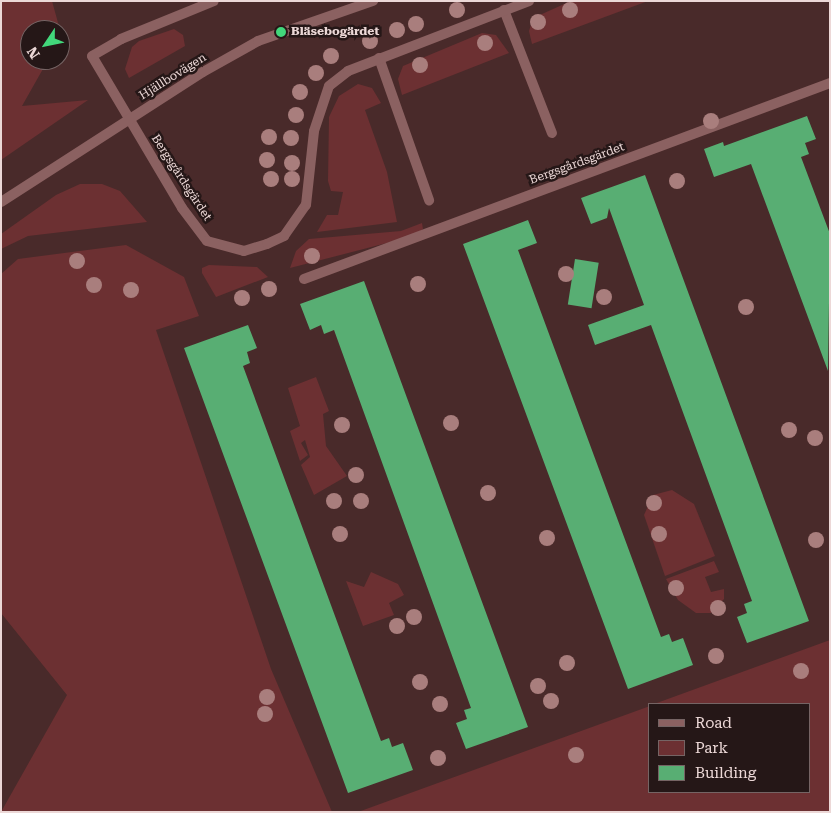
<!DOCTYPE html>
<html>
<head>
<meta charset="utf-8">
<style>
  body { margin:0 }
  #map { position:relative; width:831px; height:813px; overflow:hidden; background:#492a2a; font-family:"Roboto Serif",serif }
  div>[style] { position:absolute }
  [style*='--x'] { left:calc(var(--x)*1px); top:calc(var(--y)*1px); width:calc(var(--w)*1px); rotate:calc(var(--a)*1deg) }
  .green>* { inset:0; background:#6c3032 }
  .building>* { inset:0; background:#58ae73; transform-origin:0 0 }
  .service>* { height:10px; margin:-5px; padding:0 5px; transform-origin:5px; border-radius:5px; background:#8b6161 }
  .pedestrian>* { height:10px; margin:-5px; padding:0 5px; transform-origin:5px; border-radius:5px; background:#8b6161 }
  .minor>* { height:10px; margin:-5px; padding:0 5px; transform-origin:5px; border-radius:5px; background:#8b6161 }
  .tertiary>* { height:10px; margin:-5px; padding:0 5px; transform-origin:5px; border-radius:5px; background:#8b6161 }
  .trees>* { width:16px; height:16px; margin:-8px; border-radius:50%; background:#a97e7d }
  .dots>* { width:14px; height:14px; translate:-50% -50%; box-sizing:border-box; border:2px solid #251717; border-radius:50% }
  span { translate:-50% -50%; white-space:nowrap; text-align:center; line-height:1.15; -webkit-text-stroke:5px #251717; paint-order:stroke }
  .poi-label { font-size:12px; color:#ecd8d7; font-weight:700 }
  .left { translate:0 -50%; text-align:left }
  .street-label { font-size:12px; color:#ecd8d7 }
  .frame { position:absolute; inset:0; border:2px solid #ecd8d7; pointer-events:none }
  .legend { position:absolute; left:648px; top:703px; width:162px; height:90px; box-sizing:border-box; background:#251717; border:1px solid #756464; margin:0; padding:6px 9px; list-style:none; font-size:15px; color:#ecd8d7 }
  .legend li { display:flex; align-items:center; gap:10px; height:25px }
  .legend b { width:25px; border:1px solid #756464 }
  .north { position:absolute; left:20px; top:20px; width:50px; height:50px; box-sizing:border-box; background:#251717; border:1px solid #756464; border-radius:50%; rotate:236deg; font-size:14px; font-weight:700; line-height:20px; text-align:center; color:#ecd8d7 }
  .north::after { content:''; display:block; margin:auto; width:18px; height:22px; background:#42d77b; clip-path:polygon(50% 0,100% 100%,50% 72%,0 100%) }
</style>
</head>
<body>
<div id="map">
  <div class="green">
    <div style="clip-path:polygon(1px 1px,52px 1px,60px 30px,30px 30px,30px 60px,48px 60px,22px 106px,88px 100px,1px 160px)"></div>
    <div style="clip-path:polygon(571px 1px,648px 1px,532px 44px,529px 31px,533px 18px)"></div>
    <div style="clip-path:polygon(174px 29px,183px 35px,185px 46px,129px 78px,125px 69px,132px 47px,139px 41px)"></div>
    <div style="clip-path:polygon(482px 33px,496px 35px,509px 53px,402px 95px,398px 79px,403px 66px)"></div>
    <div style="clip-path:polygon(358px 84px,372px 88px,381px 103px,365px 110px,387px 172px,397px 222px,317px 232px,327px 215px,338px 215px,343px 192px,331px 191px,328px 181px,329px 117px,339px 96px)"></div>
    <div style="clip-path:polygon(80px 184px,102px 184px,120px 191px,147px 222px,28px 236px,1px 249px,1px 234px,56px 195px)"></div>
    <div style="clip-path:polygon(422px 223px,423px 229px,414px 236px,290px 268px,296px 251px,309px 239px,401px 231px)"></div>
    <div style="clip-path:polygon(126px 245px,184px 277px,199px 316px,156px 330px,271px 669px,332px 812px,1px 812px,67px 695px,1px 613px,1px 274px,18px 259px)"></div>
    <div style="clip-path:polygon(209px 265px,257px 267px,268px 277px,216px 297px,202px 273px,202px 268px)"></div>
    <div style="clip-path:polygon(316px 377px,329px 411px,323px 414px,326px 446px,347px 476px,314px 495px,301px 465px,310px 457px,305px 440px,301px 443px,308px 455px,300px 461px,290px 431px,300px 426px,288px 388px)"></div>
    <div style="clip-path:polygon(672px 490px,694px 504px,715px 556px,665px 576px,644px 515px,653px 495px)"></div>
    <div style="clip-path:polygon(714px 561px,719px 572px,705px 577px,711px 592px,724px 589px,724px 599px,711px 613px,696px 613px,678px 600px,666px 579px)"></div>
    <div style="clip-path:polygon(371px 572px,398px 584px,404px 595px,389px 603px,394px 615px,363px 626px,346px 581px,364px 587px)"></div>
    <div style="clip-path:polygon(830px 640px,830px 812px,358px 812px,650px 706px,650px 792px,810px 792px,810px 704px,654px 704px)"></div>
  </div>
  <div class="building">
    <div style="clip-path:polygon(807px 116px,816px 139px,805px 143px,809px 154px,801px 157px,830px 234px,828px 371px,751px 164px,714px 177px,704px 149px,723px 142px,724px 146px)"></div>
    <div style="clip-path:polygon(645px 175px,809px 621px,747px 643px,737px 617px,747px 613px,744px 604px,752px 601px,651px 325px,595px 345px,588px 325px,644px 305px,609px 208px,607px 218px,591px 224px,581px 198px)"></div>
    <div style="clip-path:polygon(528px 220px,537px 243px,518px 250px,661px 637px,669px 634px,672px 642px,683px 638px,693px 665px,628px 689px,463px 244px)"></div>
    <div style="left:575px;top:259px;width:24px;height:46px;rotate:9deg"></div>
    <div style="clip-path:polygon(364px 281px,528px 727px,466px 749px,456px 723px,467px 719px,464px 710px,471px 708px,334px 330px,324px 334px,321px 325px,310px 330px,300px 304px)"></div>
    <div style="clip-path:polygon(248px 325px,257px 348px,247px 352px,250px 363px,243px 366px,381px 741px,389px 738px,392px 747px,403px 743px,413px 770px,348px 793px,184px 348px)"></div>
  </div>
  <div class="service">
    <div style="--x:504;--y:10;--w:132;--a:68.7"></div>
    <div style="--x:379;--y:58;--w:151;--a:70.6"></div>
    <div style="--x:130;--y:120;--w:74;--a:-120.7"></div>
    <div style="--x:92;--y:56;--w:34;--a:-30"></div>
    <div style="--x:121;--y:39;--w:100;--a:-22.2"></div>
  </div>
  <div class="pedestrian">
    <div style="--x:304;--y:279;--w:561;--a:-20.44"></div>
  </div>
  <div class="minor">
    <div style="--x:130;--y:120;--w:102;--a:59.4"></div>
    <div style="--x:182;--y:208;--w:41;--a:52.9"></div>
    <div style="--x:207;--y:241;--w:38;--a:15"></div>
    <div style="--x:244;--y:251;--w:24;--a:-17"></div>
    <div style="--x:267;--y:244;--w:19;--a:-25"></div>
    <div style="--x:284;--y:236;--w:38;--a:-55"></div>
    <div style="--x:306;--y:205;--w:74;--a:-83.8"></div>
    <div style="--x:314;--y:131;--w:47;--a:-71.6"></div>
    <div style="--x:329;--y:86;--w:24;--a:-38"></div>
    <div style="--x:348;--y:71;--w:194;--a:-21.1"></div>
  </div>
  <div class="tertiary">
    <div style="--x:1;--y:202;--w:240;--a:-32.8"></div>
    <div style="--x:203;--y:72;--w:63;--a:-29.4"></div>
    <div style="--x:258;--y:41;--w:122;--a:-19.2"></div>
  </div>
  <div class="trees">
    <div style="left:457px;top:10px"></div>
    <div style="left:570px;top:10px"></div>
    <div style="left:538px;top:22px"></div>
    <div style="left:416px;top:24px"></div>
    <div style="left:397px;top:30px"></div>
    <div style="left:370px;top:41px"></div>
    <div style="left:485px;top:43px"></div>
    <div style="left:331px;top:56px"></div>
    <div style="left:420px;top:65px"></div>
    <div style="left:316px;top:73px"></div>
    <div style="left:300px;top:92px"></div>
    <div style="left:296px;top:115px"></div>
    <div style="left:711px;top:121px"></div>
    <div style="left:269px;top:137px"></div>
    <div style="left:291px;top:138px"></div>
    <div style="left:267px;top:160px"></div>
    <div style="left:292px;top:163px"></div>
    <div style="left:271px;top:179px"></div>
    <div style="left:292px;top:179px"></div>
    <div style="left:677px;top:181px"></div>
    <div style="left:312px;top:256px"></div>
    <div style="left:77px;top:261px"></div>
    <div style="left:566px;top:274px"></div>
    <div style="left:418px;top:284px"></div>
    <div style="left:94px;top:285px"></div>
    <div style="left:269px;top:289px"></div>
    <div style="left:131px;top:290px"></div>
    <div style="left:604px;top:297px"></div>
    <div style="left:242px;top:298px"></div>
    <div style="left:746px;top:307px"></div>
    <div style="left:451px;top:423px"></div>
    <div style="left:342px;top:425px"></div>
    <div style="left:789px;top:430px"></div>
    <div style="left:815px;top:438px"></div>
    <div style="left:356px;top:475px"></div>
    <div style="left:488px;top:493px"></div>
    <div style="left:334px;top:501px"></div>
    <div style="left:361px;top:501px"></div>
    <div style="left:654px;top:503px"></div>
    <div style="left:340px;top:534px"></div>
    <div style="left:659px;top:534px"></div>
    <div style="left:547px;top:538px"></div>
    <div style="left:816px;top:540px"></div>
    <div style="left:676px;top:588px"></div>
    <div style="left:718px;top:608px"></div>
    <div style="left:414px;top:617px"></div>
    <div style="left:397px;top:626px"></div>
    <div style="left:716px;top:656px"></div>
    <div style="left:567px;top:663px"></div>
    <div style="left:801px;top:671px"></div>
    <div style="left:420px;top:682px"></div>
    <div style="left:538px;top:686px"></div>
    <div style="left:267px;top:697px"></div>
    <div style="left:551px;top:701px"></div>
    <div style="left:440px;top:704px"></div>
    <div style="left:265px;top:714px"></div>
    <div style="left:576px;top:755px"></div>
    <div style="left:438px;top:758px"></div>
  </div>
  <div class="dots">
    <div style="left:281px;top:32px;background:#42d77b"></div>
  </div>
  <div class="poi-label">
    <span class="left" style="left:291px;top:32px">Bläsebogärdet</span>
  </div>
  <div class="street-label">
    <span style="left:173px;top:77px;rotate:-32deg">Hjällbovägen</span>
    <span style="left:577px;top:164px;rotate:-20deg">Bergsgårdsgärdet</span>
    <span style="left:181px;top:178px;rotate:57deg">Bergsgårdsgärdet</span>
  </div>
  <div class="frame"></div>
  <ul class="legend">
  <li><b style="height:6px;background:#8b6161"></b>Road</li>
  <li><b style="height:14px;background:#6c3032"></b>Park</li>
  <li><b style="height:14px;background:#58ae73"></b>Building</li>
  </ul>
  <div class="north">N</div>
</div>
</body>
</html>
